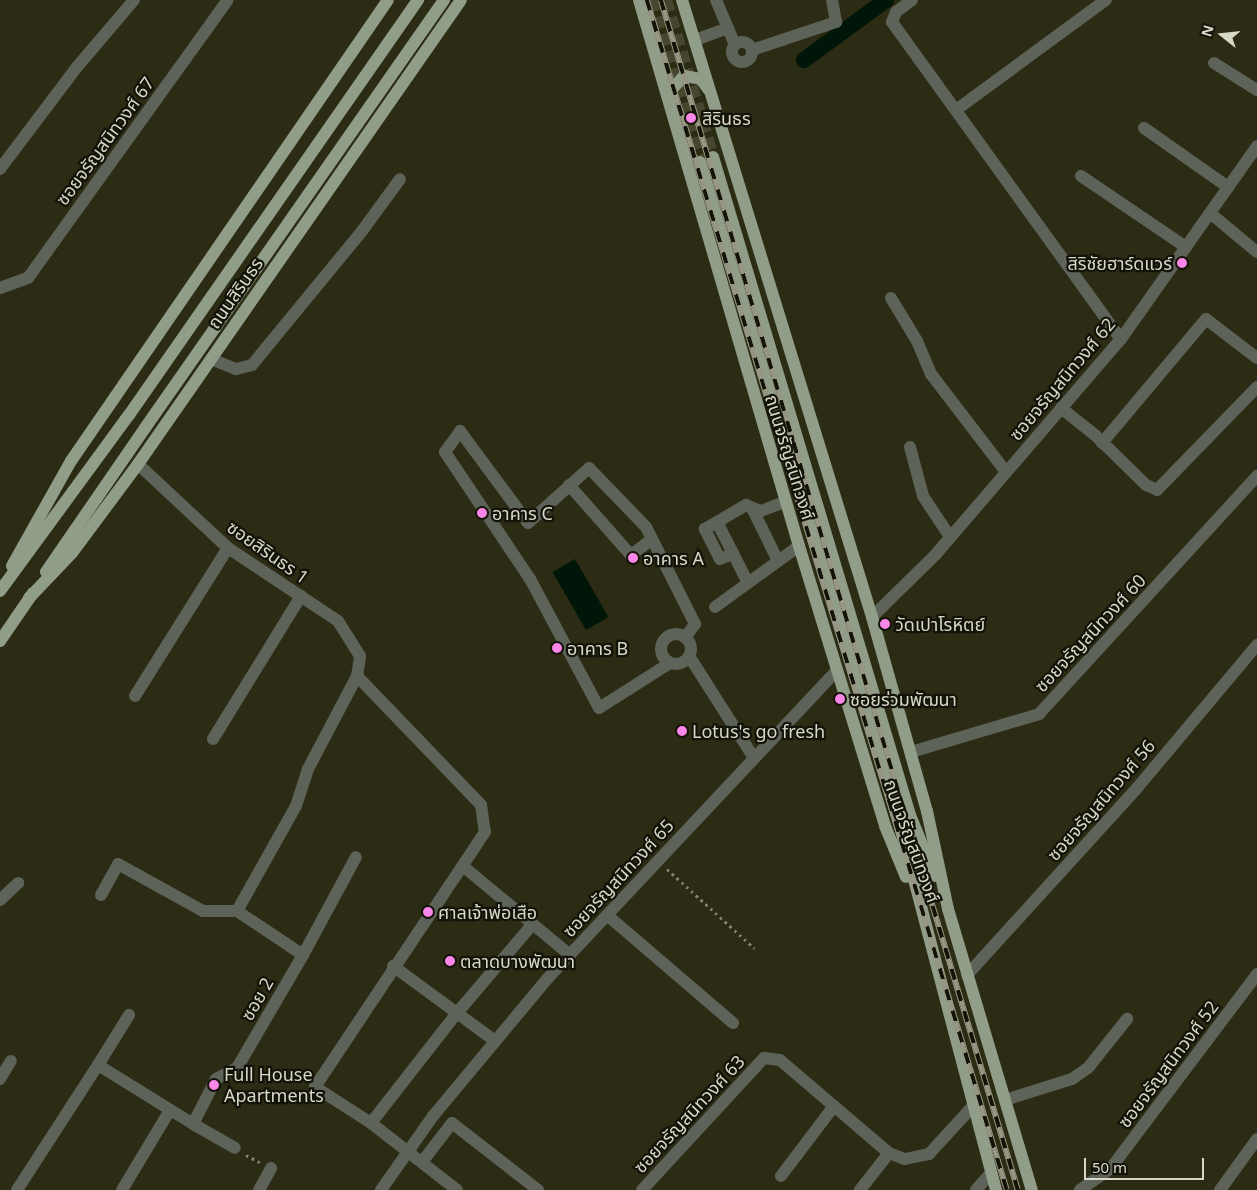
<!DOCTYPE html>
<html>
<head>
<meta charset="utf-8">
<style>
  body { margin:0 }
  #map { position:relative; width:1257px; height:1190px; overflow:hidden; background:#2c2b13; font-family:"Noto Sans","Noto Sans Thai",sans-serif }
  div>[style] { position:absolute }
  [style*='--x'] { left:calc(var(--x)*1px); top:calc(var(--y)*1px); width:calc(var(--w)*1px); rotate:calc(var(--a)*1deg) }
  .water>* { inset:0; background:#001609; transform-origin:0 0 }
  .canal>* { height:16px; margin:-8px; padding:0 8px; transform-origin:8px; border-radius:8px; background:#001609 }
  .major-tunnel>* { height:12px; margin-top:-6px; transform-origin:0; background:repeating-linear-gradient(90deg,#46452e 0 12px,transparent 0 18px) }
  .path>* { height:3px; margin-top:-1.5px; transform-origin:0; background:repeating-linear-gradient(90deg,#858571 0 2.5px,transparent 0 6.5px) }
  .minor>* { height:12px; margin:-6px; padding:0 6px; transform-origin:6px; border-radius:6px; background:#5d6359 }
  .minor>.ring { margin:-6px; padding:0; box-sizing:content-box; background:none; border:12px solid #5d6359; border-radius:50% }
  .major>* { height:12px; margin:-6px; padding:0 6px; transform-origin:6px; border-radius:6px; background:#909d88 }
  .rail>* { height:5.5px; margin-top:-2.75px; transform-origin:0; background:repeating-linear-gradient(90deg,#131309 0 11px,#969683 0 22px); box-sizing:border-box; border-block:1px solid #969683 }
  .major-bridge>* { height:12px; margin:-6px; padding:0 6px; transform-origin:6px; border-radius:6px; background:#909d88 }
  .dots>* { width:14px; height:14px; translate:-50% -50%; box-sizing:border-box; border:2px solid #131309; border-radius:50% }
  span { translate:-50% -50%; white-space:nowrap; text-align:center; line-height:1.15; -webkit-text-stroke:4.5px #131309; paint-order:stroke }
  .poi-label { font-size:18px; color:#d8d8c9 }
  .left { translate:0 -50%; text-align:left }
  .right { translate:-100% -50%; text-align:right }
  .street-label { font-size:18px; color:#d8d8c9 }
  .north { position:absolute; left:1197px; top:10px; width:50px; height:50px; -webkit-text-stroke:4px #131309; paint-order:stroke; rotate:286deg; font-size:14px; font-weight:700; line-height:20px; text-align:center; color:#d8d8c9 }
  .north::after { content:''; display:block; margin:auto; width:18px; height:22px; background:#d8d8c9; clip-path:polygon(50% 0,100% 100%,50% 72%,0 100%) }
  .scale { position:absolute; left:1084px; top:1158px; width:120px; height:22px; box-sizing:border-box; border:2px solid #d8d8c9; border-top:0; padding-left:6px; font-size:15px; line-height:18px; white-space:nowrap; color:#d8d8c9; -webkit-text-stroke:4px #131309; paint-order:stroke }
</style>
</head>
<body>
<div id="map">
  <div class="water">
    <div style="left:575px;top:559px;width:67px;height:26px;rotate:60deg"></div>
  </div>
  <div class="canal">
    <div style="--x:804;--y:60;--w:102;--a:-36.2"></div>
  </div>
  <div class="major-tunnel">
    <div style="--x:651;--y:0;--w:169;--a:73.2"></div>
    <div style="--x:666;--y:0;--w:164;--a:73.3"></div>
  </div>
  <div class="path">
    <div style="--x:667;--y:869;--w:118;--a:42.2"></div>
    <div style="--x:246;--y:1155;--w:17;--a:28"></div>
  </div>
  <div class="minor">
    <div style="--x:716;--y:0;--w:30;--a:67"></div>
    <div style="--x:912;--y:0;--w:20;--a:143"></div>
    <div style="--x:896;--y:12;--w:11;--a:112"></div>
    <div style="--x:892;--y:22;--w:391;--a:54.2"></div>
    <div style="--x:695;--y:40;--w:35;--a:-20"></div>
    <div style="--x:728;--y:28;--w:18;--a:68"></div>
    <div class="ring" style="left:732px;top:42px;width:8px;height:8px"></div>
    <div style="--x:752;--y:50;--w:89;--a:-18.4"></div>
    <div style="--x:836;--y:22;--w:22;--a:-100"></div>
    <div style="--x:1214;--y:63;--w:51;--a:32.1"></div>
    <div style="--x:956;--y:110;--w:186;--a:-36.3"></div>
    <div style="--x:1144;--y:128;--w:103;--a:35.1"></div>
    <div style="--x:0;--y:169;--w:128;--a:-53"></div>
    <div style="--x:77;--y:67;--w:88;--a:-49.6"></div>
    <div style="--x:1081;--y:176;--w:127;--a:34.1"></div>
    <div style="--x:1210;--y:213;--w:61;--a:39.7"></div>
    <div style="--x:0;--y:288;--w:30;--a:-20"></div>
    <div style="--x:28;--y:278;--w:342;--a:-54.3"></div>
    <div style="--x:891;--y:298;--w:50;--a:58.8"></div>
    <div style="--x:917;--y:341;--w:36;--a:67"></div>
    <div style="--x:931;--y:374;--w:123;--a:52.6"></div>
    <div style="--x:211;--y:359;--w:27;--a:22"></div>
    <div style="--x:236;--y:369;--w:16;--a:-14"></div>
    <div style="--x:252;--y:365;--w:173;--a:-50.6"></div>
    <div style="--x:362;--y:231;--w:64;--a:-53.8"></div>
    <div style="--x:1061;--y:408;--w:43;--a:38.5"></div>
    <div style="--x:1095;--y:435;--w:71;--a:44.4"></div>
    <div style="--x:1146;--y:485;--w:12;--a:24"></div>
    <div style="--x:1157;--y:490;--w:144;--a:-45.8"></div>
    <div style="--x:1102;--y:443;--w:162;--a:-50"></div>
    <div style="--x:1206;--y:319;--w:64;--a:37.4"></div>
    <div style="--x:910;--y:447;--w:51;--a:75.1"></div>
    <div style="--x:923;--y:496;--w:49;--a:56.6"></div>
    <div style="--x:569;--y:485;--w:94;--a:48.5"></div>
    <div style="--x:631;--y:555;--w:26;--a:-37"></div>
    <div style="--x:753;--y:510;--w:55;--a:63.9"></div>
    <div style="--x:717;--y:522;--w:36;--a:63"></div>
    <div style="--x:747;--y:581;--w:30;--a:-117"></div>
    <div style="--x:733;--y:554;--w:14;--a:159"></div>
    <div style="--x:720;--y:559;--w:34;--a:-117"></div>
    <div style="--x:705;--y:529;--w:48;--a:-30.3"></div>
    <div style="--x:746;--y:505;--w:16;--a:22"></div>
    <div style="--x:761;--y:511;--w:26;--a:-21"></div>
    <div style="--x:715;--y:607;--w:104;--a:-36"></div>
    <div style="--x:872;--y:617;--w:90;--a:-44.5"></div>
    <div style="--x:936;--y:554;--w:284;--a:-49.3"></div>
    <div style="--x:1121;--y:339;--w:236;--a:-54.8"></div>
    <div class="ring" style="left:661px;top:634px;width:18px;height:18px"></div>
    <div style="--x:689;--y:656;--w:121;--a:57.5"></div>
    <div style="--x:670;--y:663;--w:84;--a:147.6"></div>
    <div style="--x:599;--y:708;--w:146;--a:-118.1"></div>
    <div style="--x:530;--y:579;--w:153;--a:-123.8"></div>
    <div style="--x:445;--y:452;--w:26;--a:-54"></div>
    <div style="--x:460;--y:431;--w:114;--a:53.5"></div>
    <div style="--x:528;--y:523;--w:82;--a:-42"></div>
    <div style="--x:589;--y:468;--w:82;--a:46"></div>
    <div style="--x:646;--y:527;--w:109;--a:63.2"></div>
    <div style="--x:695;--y:624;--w:17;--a:126"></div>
    <div style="--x:357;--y:676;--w:179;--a:46.1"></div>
    <div style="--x:481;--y:805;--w:27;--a:82"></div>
    <div style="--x:485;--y:832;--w:306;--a:123.7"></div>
    <div style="--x:315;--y:1087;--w:67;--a:32.7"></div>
    <div style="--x:371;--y:1123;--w:109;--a:37.9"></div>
    <div style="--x:135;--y:696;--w:175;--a:-57.9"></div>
    <div style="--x:213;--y:739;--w:168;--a:-58.4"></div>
    <div style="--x:911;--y:752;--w:134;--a:-16.5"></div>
    <div style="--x:1039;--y:714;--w:323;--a:-47.5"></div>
    <div style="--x:464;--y:867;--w:138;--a:39.7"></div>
    <div style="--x:101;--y:895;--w:35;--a:-61"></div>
    <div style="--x:118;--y:864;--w:97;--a:28.9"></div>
    <div style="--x:203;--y:911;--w:34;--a:0"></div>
    <div style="--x:0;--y:900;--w:25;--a:-43"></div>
    <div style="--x:607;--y:915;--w:166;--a:40.6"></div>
    <div style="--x:303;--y:955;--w:111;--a:-61.6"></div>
    <div style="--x:393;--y:966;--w:127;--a:36.3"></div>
    <div style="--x:967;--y:975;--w:253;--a:-47.7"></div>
    <div style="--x:1137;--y:788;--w:187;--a:-50"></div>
    <div style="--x:98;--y:1065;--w:59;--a:-58.2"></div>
    <div style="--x:0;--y:1079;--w:21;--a:-59"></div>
    <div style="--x:1005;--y:1100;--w:70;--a:-17.4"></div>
    <div style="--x:1072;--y:1079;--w:19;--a:-35"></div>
    <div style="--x:1088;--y:1068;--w:63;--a:-51.5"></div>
    <div style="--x:371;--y:1123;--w:140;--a:-52"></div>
    <div style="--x:457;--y:1013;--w:116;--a:-49.6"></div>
    <div style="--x:193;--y:1124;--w:48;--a:29.7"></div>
    <div style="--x:422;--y:1162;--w:49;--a:-52.4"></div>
    <div style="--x:452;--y:1123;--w:109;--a:37.9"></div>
    <div style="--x:781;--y:1176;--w:88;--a:-52.9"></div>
    <div style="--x:17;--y:1190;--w:149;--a:-57.1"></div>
    <div style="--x:98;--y:1065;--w:112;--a:31.8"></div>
    <div style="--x:193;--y:1124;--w:51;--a:-62.9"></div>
    <div style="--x:216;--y:1079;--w:24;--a:-28"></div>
    <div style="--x:237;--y:1068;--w:131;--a:-59.7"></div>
    <div style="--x:303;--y:955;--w:79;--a:-146.3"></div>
    <div style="--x:237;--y:911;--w:120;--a:-60.7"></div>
    <div style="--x:296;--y:806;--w:39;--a:-72"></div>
    <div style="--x:308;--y:769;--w:105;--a:-62.2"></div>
    <div style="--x:357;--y:676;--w:20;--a:-81"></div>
    <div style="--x:360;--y:656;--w:41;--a:-122.2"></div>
    <div style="--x:338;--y:621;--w:132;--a:-146.4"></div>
    <div style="--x:228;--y:548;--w:123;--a:-137"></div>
    <div style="--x:122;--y:1190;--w:93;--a:-59"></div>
    <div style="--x:259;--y:1190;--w:25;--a:-61"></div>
    <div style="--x:381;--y:1190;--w:90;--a:-54.9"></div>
    <div style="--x:433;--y:1116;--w:180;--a:-50.2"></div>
    <div style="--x:548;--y:978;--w:422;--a:-46.8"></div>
    <div style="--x:642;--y:1190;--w:180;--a:-47.3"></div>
    <div style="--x:764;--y:1058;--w:16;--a:7"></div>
    <div style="--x:780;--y:1060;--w:143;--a:40.5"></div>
    <div style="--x:889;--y:1153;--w:17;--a:21"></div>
    <div style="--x:905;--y:1159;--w:25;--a:-12"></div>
    <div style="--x:929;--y:1154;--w:65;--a:-47.5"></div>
    <div style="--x:860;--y:1190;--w:47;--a:-51.9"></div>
    <div style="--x:976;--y:1190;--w:23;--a:-49"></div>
    <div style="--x:1080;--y:1190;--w:38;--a:-35"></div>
    <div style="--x:1111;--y:1168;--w:243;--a:-53"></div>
    <div style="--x:1220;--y:1190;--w:63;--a:-54"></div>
  </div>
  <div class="major">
    <div style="--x:639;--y:0;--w:569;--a:73.67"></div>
    <div style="--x:799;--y:546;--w:293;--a:72.9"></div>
    <div style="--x:885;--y:826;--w:55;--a:67.6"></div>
    <div style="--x:682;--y:0;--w:646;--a:72.88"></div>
    <div style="--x:872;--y:617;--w:202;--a:74.2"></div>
    <div style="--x:927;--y:811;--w:100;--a:77.9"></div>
    <div style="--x:948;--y:909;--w:293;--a:73.4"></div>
    <div style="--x:670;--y:103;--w:14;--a:-82"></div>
    <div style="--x:672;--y:89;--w:18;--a:-47"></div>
    <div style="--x:684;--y:76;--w:17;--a:10"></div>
    <div style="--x:701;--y:79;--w:12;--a:55"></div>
    <div style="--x:713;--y:157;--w:687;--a:73.33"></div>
    <div style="--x:910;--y:815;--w:66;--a:67.7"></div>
    <div style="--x:700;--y:162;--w:686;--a:73.23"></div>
    <div style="--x:898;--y:819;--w:384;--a:75.2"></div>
    <div style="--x:12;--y:566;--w:120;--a:-60.7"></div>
    <div style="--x:71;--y:461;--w:559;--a:-55.49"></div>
    <div style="--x:46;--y:572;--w:175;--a:-55.5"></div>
    <div style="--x:0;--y:591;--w:218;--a:-53.8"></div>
    <div style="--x:129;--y:415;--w:506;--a:-55.15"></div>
    <div style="--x:29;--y:598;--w:62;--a:-46.3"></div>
    <div style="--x:72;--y:553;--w:111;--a:-53.4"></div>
    <div style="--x:138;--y:464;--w:565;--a:-55.16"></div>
    <div style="--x:0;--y:641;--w:58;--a:-55.5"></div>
  </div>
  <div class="rail">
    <div style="--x:647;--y:0;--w:1243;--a:73.17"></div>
    <div style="--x:661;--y:0;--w:1242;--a:73.3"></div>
  </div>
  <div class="major-bridge">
    <div style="--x:145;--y:428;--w:522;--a:-55.06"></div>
  </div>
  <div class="dots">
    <div style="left:691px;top:118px;background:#fa87e7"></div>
    <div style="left:1182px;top:263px;background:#fa87e7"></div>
    <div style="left:482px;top:513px;background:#fa87e7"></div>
    <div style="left:633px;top:558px;background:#fa87e7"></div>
    <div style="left:885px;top:624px;background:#fa87e7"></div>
    <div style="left:557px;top:648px;background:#fa87e7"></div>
    <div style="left:840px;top:699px;background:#fa87e7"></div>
    <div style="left:682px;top:731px;background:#fa87e7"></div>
    <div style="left:428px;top:912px;background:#fa87e7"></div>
    <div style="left:450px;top:961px;background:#fa87e7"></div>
    <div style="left:214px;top:1085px;background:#fa87e7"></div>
  </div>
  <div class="poi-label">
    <span class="left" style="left:702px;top:118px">สิรินธร</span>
    <span class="right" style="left:1172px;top:263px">สิริชัยฮาร์ดแวร์</span>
    <span class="left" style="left:492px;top:513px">อาคาร C</span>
    <span class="left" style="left:643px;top:558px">อาคาร A</span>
    <span class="left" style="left:895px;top:624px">วัดเปาโรหิตย์</span>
    <span class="left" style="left:567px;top:648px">อาคาร B</span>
    <span class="left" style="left:850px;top:699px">ซอยร่วมพัฒนา</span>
    <span class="left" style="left:692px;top:731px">Lotus's go fresh</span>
    <span class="left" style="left:438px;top:912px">ศาลเจ้าพ่อเสือ</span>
    <span class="left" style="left:460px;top:961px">ตลาดบางพัฒนา</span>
    <span class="left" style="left:224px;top:1085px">Full House<br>Apartments</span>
  </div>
  <div class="street-label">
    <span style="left:105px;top:141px;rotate:-54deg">ซอยจรัญสนิทวงศ์ 67</span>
    <span style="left:235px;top:293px;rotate:-55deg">ถนนสิรินธร</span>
    <span style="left:1062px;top:379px;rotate:-50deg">ซอยจรัญสนิทวงศ์ 62</span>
    <span style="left:790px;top:457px;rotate:73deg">ถนนจรัญสนิทวงศ์</span>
    <span style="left:268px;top:552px;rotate:35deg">ซอยสิรินธร 1</span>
    <span style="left:1090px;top:633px;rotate:-47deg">ซอยจรัญสนิทวงศ์ 60</span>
    <span style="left:1101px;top:800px;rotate:-49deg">ซอยจรัญสนิทวงศ์ 56</span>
    <span style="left:912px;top:841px;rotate:70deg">ถนนจรัญสนิทวงศ์</span>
    <span style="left:618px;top:878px;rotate:-47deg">ซอยจรัญสนิทวงศ์ 65</span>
    <span style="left:257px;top:999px;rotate:-60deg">ซอย 2</span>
    <span style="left:1168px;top:1064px;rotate:-53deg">ซอยจรัญสนิทวงศ์ 52</span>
    <span style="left:689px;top:1114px;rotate:-47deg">ซอยจรัญสนิทวงศ์ 63</span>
  </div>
  <div class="north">N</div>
  <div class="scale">50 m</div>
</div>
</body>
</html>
